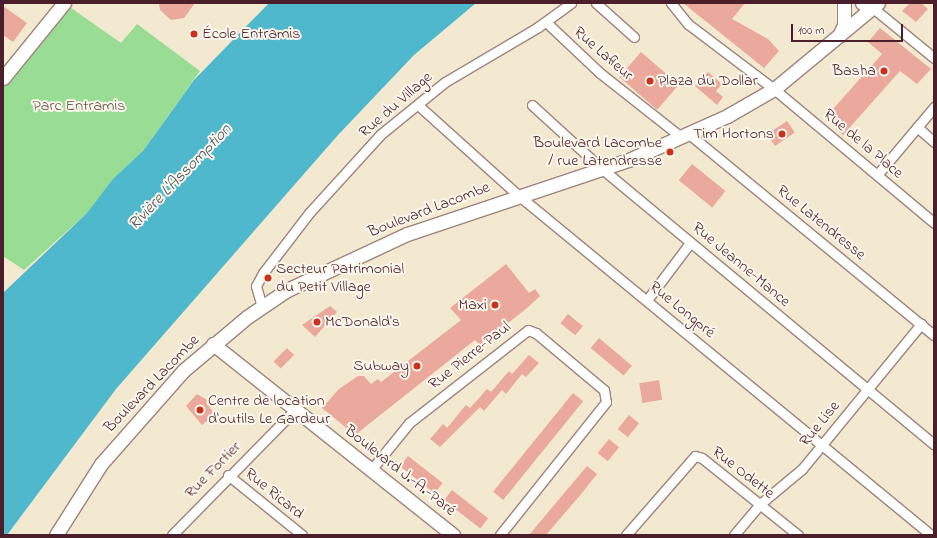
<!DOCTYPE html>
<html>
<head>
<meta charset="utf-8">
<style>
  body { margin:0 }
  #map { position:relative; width:937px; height:538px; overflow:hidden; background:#f2e9d0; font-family:"Indie Flower",sans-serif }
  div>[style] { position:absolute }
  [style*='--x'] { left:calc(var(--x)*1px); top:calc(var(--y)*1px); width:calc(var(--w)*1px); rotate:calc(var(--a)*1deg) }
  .green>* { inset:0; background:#99dd94 }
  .water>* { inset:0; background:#4fb8cd }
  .building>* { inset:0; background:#eba99e; transform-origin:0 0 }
  .roads { filter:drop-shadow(1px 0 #9e847e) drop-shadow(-1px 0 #9e847e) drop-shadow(0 1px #9e847e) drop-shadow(0 -1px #9e847e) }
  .street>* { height:9px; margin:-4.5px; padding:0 4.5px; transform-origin:4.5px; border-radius:4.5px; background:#fff }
  .secondary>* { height:13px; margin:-6.5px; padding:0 6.5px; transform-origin:6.5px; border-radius:6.5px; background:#fff }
  .dots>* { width:11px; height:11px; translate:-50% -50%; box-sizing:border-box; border:2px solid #fbf7ec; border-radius:50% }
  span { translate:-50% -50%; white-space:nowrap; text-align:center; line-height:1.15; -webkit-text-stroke:4px #fbf7ec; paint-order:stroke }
  .poi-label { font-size:16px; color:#4a1f2b }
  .left { translate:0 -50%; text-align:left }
  .right { translate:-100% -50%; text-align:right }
  .street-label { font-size:16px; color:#4a1f2b }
  .park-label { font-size:16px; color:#62584a }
  .water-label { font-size:17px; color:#4c5564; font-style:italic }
  .frame { position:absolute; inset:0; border:4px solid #4a1f2b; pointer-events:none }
  .scale { position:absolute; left:791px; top:24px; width:112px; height:18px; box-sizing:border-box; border:2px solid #4a1f2b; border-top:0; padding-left:5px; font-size:12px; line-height:14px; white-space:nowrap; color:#4a1f2b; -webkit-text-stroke:3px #fbf7ec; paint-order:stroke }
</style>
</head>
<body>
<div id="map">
  <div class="green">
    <div style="clip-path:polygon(64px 3px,121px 43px,137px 24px,200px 71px,143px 151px,113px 180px,87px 213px,24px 270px,3px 256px,3px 78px)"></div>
  </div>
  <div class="water">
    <div style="clip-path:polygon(269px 3px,476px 3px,414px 55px,338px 135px,116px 389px,7px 535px,3px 535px,3px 293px,87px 213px,113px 179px,143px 151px,194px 80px)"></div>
  </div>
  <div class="building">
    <div style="clip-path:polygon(159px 3px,195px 3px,184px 18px,171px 20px,160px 10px)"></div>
    <div style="clip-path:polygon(683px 3px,745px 3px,732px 19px,768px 39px,779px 51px,764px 68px)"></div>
    <div style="clip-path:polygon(910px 3px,921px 3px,928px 9px,916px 22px,902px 11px)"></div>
    <div style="clip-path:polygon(3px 6px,27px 23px,13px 42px,3px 35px)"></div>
    <div style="clip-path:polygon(880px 28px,931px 69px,917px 84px,900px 71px,843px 135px,825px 118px,882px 54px,868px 42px)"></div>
    <div style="left:641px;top:52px;width:50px;height:33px;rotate:41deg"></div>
    <div style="clip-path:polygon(708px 72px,722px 84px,716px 91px,723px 97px,717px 105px,695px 86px)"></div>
    <div style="left:787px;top:121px;width:14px;height:24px;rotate:56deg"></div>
    <div style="left:692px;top:164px;width:43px;height:21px;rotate:39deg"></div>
    <div style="clip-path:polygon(506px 264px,529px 293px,535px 289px,540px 296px,526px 309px,480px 345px,475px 340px,355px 435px,322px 408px,339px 389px,358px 376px,364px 376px,371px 384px,378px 379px,381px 382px,461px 320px,450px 308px)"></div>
    <div style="clip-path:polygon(330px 306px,337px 312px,315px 337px,302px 325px)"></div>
    <div style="left:568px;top:314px;width:19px;height:12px;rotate:39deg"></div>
    <div style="left:599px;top:338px;width:43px;height:13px;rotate:40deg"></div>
    <div style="left:287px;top:348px;width:10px;height:19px;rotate:45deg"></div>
    <div style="clip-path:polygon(529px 355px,539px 363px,526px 377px,522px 374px,506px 394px,502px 390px,484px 411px,480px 407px,440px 447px,430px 439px,443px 424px,447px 428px,466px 405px,470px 408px,487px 389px,491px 392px,509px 371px,512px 374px)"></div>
    <div style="left:659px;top:380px;width:20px;height:20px;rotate:81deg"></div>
    <div style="left:573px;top:393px;width:13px;height:127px;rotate:39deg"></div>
    <div style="clip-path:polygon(197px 394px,209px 401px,206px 403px,215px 414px,202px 425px,186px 406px)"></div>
    <div style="left:629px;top:415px;width:13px;height:18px;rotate:39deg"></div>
    <div style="left:609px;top:439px;width:13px;height:18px;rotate:39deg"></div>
    <div style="left:408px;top:456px;width:44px;height:13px;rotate:38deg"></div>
    <div style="clip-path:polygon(587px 466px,597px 474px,582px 493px,546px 535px,529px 535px)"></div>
    <div style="left:452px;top:490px;width:46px;height:13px;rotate:38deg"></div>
  </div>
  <div class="roads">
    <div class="street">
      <div style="--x:596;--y:3;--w:51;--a:41.8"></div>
      <div style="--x:671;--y:3;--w:27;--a:51"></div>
      <div style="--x:688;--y:24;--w:108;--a:37.1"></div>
      <div style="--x:774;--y:89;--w:209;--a:39.9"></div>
      <div style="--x:873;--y:8;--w:79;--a:39.3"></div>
      <div style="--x:546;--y:22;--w:74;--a:43.4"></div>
      <div style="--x:600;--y:73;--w:103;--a:38.3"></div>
      <div style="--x:418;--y:105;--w:135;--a:42"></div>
      <div style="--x:518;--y:195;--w:535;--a:39.46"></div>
      <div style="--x:532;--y:105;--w:93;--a:42.4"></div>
      <div style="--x:601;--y:168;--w:433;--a:39.7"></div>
      <div style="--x:917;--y:127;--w:23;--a:41"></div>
      <div style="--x:689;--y:134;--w:317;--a:39.4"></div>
      <div style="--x:877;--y:175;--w:89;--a:-50"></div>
      <div style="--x:647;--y:300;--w:71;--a:-53"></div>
      <div style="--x:262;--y:307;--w:22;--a:-106"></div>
      <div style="--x:256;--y:286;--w:15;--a:-62"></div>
      <div style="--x:263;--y:273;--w:76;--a:-52.5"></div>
      <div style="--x:309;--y:213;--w:107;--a:-47.7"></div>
      <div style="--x:381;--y:134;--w:82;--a:-39.1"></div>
      <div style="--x:445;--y:82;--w:108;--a:-30.6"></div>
      <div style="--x:538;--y:27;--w:41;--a:-36"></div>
      <div style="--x:371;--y:470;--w:60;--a:-51"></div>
      <div style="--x:409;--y:423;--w:151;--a:-38"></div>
      <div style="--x:528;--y:330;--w:9;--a:21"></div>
      <div style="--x:536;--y:333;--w:89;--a:40"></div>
      <div style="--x:604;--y:390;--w:12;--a:81"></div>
      <div style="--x:606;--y:402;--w:170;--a:128.6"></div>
      <div style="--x:228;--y:475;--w:95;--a:39"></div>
      <div style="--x:172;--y:535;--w:175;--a:-45.5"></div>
      <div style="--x:626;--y:535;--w:105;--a:-48.9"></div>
      <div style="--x:695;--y:456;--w:7;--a:16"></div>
      <div style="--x:702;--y:458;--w:123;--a:38.7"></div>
      <div style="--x:734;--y:535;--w:40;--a:-50"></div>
      <div style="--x:760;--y:504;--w:55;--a:-39.8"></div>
      <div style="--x:802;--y:469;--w:188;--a:-50.6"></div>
    </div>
    <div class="secondary">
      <div style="--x:862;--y:3;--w:12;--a:24"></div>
      <div style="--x:839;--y:36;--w:12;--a:-66"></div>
      <div style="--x:844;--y:25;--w:22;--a:-90"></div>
      <div style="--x:3;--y:78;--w:97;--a:-50.9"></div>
      <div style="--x:213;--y:344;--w:307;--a:38.5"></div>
      <div style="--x:56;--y:535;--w:84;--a:-57.6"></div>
      <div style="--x:101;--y:464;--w:125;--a:-48.6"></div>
      <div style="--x:184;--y:370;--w:82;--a:-40.1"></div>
      <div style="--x:247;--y:317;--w:48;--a:-34"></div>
      <div style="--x:287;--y:290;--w:132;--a:-25"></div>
      <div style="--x:407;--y:234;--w:236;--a:-18.5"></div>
      <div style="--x:631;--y:159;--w:105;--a:-24.1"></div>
      <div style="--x:727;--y:116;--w:54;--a:-29.9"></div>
      <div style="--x:774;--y:89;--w:135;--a:-39.6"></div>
    </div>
  </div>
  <div class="dots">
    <div style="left:194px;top:34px;background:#c8321e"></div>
    <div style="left:884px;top:71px;background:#c8321e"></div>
    <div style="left:650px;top:81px;background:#c8321e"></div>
    <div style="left:782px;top:134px;background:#c8321e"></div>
    <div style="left:670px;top:152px;background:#c8321e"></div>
    <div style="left:268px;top:278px;background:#c8321e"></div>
    <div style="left:495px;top:305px;background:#c8321e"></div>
    <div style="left:317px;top:322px;background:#c8321e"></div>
    <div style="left:417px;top:366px;background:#c8321e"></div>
    <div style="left:200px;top:410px;background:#c8321e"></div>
  </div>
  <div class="poi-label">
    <span class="left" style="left:202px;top:34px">École Entramis</span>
    <span class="right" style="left:876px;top:71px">Basha</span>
    <span class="left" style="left:658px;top:81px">Plaza du Dollar</span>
    <span class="right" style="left:774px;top:134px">Tim Hortons</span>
    <span class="right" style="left:662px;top:152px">Boulevard Lacombe<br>/ rue Latendresse</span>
    <span class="left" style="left:276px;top:278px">Secteur Patrimonial<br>du Petit Village</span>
    <span class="right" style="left:487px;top:305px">Maxi</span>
    <span class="left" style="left:325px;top:322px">McDonald's</span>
    <span class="right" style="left:409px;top:366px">Subway</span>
    <span class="left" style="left:208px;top:410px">Centre de location<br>d'outils Le Gardeur</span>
  </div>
  <div class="street-label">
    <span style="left:603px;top:54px;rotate:41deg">Rue Lafleur</span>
    <span style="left:396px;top:105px;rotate:-41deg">Rue du Village</span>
    <span style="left:863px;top:144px;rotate:40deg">Rue de la Place</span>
    <span style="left:429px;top:210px;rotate:-21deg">Boulevard Lacombe</span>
    <span style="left:821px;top:223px;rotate:39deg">Rue Latendresse</span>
    <span style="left:741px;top:265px;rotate:40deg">Rue Jeanne-Mance</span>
    <span style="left:682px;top:310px;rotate:39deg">Rue Longpré</span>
    <span style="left:470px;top:356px;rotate:-38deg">Rue Pierre-Paul</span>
    <span style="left:152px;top:384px;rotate:-46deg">Boulevard Lacombe</span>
    <span style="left:820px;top:424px;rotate:-51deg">Rue Lise</span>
    <span style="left:213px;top:470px;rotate:-45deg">Rue Fortier</span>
    <span style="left:400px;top:471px;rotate:38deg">Boulevard J.-A.-Paré</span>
    <span style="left:743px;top:473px;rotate:38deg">Rue Odette</span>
    <span style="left:274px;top:494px;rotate:39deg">Rue Ricard</span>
  </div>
  <div class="park-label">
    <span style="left:79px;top:106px">Parc Entramis</span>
  </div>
  <div class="water-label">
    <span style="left:180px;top:177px;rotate:-46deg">Rivière L'Assomption</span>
  </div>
  <div class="frame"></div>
  <div class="scale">100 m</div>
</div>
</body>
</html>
